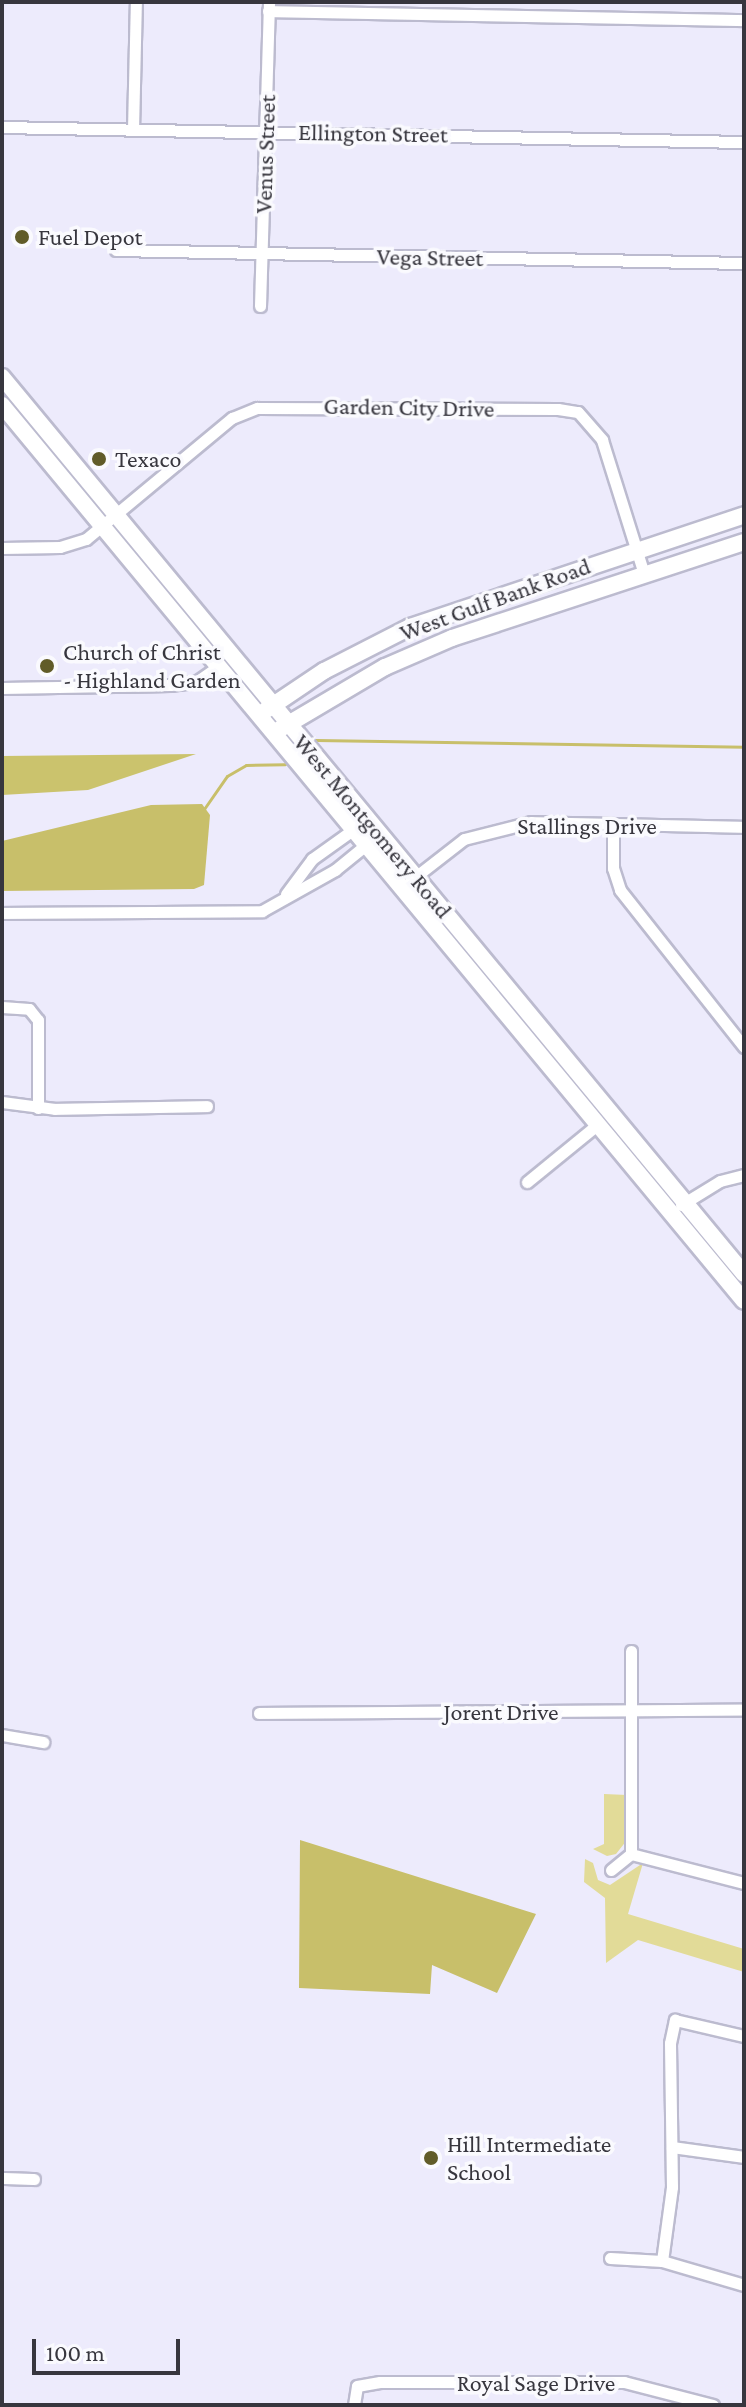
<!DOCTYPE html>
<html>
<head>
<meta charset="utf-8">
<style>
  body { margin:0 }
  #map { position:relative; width:746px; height:2407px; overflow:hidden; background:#edebfc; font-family:"Crimson Pro",serif }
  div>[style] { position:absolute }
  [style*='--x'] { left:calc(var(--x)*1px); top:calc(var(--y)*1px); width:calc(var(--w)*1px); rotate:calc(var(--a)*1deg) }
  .green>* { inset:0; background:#e2db98 }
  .forest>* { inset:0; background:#cbc36d }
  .water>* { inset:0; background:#c8bf6a }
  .stream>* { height:3px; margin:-1.5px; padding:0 1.5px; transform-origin:1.5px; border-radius:1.5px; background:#c8bf6a }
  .roads { filter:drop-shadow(2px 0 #bcbbcf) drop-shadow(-2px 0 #bcbbcf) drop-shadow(0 2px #bcbbcf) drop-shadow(0 -2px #bcbbcf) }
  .street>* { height:11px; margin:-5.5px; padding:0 5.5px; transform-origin:5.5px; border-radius:5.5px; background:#fff }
  .secondary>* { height:16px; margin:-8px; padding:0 8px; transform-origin:8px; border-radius:8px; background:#fff }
  .dots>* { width:22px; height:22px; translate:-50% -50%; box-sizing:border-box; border:4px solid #fafafe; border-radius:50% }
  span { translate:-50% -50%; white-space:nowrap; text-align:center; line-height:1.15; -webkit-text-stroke:7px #fafafe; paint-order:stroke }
  .street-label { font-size:24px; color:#37363e }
  .poi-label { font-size:24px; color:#37363e }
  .left { translate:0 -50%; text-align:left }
  .frame { position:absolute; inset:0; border:4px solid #37363e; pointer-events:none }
  .scale { position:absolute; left:32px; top:2339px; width:148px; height:36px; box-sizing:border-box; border:4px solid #37363e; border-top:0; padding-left:10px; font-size:24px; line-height:28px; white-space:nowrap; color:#37363e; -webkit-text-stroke:6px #fafafe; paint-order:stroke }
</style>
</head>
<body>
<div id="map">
  <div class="green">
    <div style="clip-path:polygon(604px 1794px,627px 1795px,627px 1840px,616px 1854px,607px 1856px,593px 1849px,604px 1844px)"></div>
    <div style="clip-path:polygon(585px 1859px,593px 1863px,598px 1880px,610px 1885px,643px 1863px,628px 1914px,744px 1949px,744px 1972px,638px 1940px,606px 1963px,605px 1898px,584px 1882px)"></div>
  </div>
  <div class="forest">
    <div style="clip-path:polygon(196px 754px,88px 790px,2px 795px,2px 756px)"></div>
  </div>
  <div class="water">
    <div style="clip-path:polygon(202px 804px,210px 815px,204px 885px,194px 889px,2px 891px,2px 841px,151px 805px)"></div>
    <div style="clip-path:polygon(300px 1840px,536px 1914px,497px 1993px,432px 1965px,430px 1994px,299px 1988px)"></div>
  </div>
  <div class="stream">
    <div style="--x:316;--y:740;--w:428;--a:0.9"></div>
    <div style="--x:204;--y:809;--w:40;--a:-55.1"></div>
    <div style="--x:227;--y:776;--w:22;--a:-30"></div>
    <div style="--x:246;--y:765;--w:39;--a:-1"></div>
  </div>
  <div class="roads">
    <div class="street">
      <div style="--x:268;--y:11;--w:476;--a:1.1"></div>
      <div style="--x:2;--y:127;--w:742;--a:1.16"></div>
      <div style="--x:133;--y:130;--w:128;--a:-88.7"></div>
      <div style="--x:116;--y:250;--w:628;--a:1.19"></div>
      <div style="--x:260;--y:306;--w:304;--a:-88.3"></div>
      <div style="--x:2;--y:548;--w:58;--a:-1"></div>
      <div style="--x:60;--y:547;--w:27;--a:-17"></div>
      <div style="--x:86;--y:539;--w:190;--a:-39.7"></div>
      <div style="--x:232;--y:418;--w:27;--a:-22"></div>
      <div style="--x:257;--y:408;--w:301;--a:0.2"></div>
      <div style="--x:558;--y:409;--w:20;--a:9"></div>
      <div style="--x:578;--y:412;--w:37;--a:49"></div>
      <div style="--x:602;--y:440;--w:140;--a:72.6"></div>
      <div style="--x:2;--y:688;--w:168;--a:-1"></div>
      <div style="--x:170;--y:685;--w:26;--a:-7"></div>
      <div style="--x:196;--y:682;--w:28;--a:-35"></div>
      <div style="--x:613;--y:824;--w:44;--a:90"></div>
      <div style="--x:613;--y:868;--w:23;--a:72"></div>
      <div style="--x:620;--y:890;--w:200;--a:51.7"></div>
      <div style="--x:410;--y:881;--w:68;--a:-37.9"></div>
      <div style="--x:464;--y:839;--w:69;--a:-14.2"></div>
      <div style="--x:531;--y:822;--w:213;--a:1.3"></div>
      <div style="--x:286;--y:894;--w:44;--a:-53.4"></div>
      <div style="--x:312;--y:859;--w:52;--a:-35.5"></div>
      <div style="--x:2;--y:913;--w:260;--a:-0.4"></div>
      <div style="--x:262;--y:911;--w:84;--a:-29.3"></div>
      <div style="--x:335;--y:870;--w:41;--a:-39.1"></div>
      <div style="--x:2;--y:1007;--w:27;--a:4"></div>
      <div style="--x:29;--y:1009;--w:14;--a:51"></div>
      <div style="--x:38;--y:1020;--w:88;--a:90"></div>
      <div style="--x:2;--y:1102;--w:53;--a:7.5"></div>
      <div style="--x:55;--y:1109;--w:152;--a:-1.1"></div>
      <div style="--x:527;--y:1182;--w:92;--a:-39.2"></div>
      <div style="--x:681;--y:1205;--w:46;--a:-31.6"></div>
      <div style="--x:720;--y:1181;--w:25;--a:-14"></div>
      <div style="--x:259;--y:1713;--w:485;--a:-0.4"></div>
      <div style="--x:2;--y:1735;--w:42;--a:9.7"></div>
      <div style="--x:631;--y:1854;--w:117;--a:14.4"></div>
      <div style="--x:611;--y:1870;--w:26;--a:-39"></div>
      <div style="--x:631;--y:1854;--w:203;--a:-90"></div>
      <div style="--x:672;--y:2147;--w:73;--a:7.9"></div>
      <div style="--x:2;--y:2178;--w:32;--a:2"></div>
      <div style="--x:610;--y:2258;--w:52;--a:3.3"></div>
      <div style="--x:662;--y:2261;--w:85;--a:16.3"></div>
      <div style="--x:662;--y:2261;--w:75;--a:-82.3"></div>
      <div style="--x:672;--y:2187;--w:144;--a:-90.8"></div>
      <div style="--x:670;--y:2043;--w:24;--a:-78"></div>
      <div style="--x:675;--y:2020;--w:71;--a:13.1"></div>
      <div style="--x:354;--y:2405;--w:19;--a:-81"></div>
      <div style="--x:357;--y:2386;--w:23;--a:-10"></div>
      <div style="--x:380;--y:2382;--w:244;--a:0"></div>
      <div style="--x:624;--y:2382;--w:92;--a:14.5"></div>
    </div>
    <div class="secondary">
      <div style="--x:2;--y:377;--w:1164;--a:50.4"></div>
      <div style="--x:2;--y:405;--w:1163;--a:50.37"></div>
      <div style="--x:266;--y:710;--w:70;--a:-33.9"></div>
      <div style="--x:324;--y:671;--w:97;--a:-27.1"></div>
      <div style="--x:410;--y:627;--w:352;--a:-18.5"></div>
      <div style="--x:280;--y:729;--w:122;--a:-30.6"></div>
      <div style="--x:385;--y:667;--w:73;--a:-23.4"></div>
      <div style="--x:452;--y:638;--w:307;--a:-18.2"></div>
    </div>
  </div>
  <div class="dots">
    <div style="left:22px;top:237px;background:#615c29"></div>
    <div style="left:99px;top:459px;background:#615c29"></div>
    <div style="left:47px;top:666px;background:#615c29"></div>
    <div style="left:431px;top:2158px;background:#615c29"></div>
  </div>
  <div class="street-label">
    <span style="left:373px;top:133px;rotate:1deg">Ellington Street</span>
    <span style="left:265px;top:154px;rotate:-88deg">Venus Street</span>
    <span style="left:430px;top:257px;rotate:1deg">Vega Street</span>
    <span style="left:409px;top:407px;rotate:1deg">Garden City Drive</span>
    <span style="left:495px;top:599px;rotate:-20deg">West Gulf Bank Road</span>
    <span style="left:373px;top:826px;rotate:50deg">West Montgomery Road</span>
    <span style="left:587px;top:826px">Stallings Drive</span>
    <span style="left:501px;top:1712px">Jorent Drive</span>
    <span style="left:536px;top:2383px">Royal Sage Drive</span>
  </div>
  <div class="poi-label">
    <span class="left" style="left:38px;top:237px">Fuel Depot</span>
    <span class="left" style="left:115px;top:459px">Texaco</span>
    <span class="left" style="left:63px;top:666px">Church of Christ<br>- Highland Garden</span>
    <span class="left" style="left:447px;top:2158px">Hill Intermediate<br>School</span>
  </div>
  <div class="frame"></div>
  <div class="scale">100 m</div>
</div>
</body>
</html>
